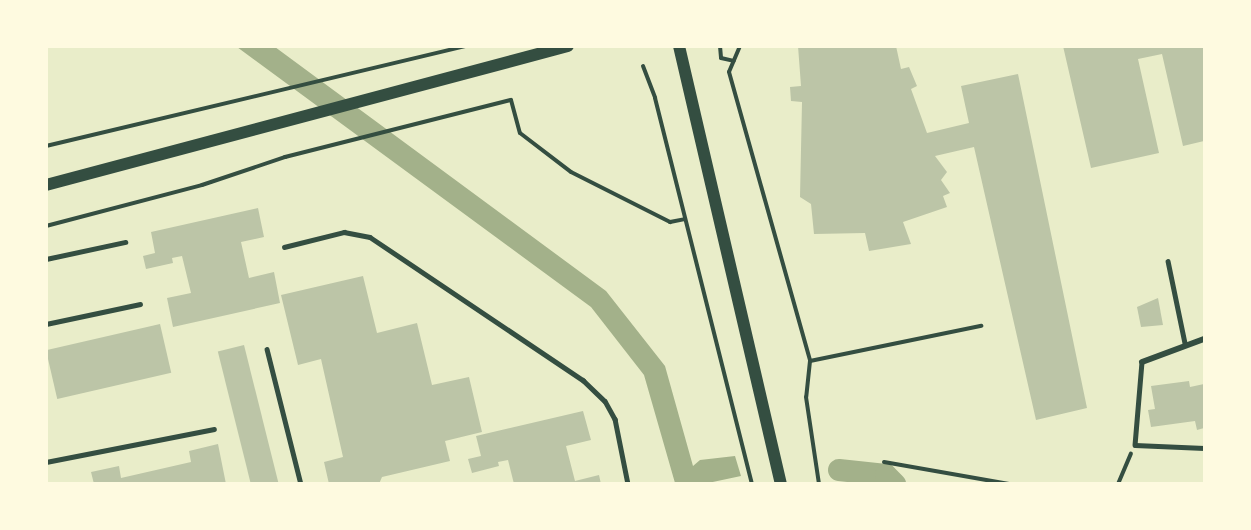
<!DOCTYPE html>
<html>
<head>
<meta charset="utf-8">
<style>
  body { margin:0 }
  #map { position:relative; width:1251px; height:530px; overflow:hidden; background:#e9edc9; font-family:Ubuntu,sans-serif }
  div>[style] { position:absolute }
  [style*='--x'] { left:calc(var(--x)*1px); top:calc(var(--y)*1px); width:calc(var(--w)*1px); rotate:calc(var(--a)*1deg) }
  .water>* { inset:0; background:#a3b18a }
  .canal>* { height:22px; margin:-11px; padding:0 11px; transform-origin:11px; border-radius:11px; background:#a3b18a }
  .building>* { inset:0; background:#bcc5a7; transform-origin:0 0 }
  .path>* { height:4px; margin:-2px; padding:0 2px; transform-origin:2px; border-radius:2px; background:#344e41 }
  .service>* { height:4.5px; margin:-2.25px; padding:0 2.25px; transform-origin:2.25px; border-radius:2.25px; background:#344e41 }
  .minor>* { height:6px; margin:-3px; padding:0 3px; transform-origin:3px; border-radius:3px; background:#344e41 }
  .secondary>* { height:12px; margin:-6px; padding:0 6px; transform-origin:6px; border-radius:6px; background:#344e41 }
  span { translate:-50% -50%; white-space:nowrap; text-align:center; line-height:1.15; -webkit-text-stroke:4.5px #fefae0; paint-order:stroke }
  .frame { position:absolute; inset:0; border:48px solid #fefae0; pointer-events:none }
</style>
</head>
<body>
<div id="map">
  <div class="water">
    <div style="clip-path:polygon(237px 47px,275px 47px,606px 291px,665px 366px,693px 466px,700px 460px,735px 456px,741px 476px,708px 483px,675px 483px,644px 375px,591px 307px)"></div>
  </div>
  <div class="canal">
    <div style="--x:839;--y:470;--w:47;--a:6.1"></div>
    <div style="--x:886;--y:475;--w:13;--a:45"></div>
  </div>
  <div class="building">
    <div style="clip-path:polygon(798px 46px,896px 46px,901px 69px,909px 67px,917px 86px,911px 89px,927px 133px,969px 123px,961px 86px,1018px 74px,1087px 408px,1036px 420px,974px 147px,935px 156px,947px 172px,941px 180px,950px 193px,943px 196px,947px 207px,903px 222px,911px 244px,869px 251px,865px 233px,814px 234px,811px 204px,800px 197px,802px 102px,791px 101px,790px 87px,801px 86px)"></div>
    <div style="clip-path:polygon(1063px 46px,1204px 46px,1204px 141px,1183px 146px,1162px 54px,1138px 59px,1159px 153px,1091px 168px)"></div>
    <div style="clip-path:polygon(258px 208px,264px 237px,241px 242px,249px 278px,274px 272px,280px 303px,173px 327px,167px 298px,191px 293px,182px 256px,172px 258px,173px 263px,146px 269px,143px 256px,155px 253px,151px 232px)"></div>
    <div style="clip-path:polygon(363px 276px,377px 333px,417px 323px,432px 385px,469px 377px,482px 432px,445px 441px,450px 461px,382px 477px,379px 484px,329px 484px,324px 462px,343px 457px,321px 359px,298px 365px,281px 295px)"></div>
    <div style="clip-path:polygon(1158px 298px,1163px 325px,1141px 327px,1137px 307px)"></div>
    <div style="left:160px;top:324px;width:50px;height:117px;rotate:77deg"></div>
    <div style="left:244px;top:345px;width:143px;height:27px;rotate:76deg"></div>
    <div style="clip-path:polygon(1189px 381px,1190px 387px,1204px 384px,1204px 428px,1197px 430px,1195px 421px,1151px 427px,1148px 410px,1155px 409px,1151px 386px)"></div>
    <div style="clip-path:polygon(583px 411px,591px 440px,566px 446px,575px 481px,599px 475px,601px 484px,514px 484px,508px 460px,498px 462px,499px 466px,472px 473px,468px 459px,481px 456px,476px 436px)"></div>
    <div style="clip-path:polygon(218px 444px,226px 484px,94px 484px,91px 472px,119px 466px,121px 478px,191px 462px,189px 451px)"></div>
  </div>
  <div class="path">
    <div style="--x:720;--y:46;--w:12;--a:85"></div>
    <div style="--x:721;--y:58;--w:13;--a:13"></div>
    <div style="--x:740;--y:46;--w:28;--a:113"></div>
    <div style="--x:729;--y:72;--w:300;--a:74.3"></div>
    <div style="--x:810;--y:361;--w:175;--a:-11.6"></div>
    <div style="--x:643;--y:66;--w:34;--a:69"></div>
    <div style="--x:655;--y:98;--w:398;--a:75.9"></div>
    <div style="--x:46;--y:146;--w:433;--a:-13.4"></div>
    <div style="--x:46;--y:226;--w:161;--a:-14.7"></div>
    <div style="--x:202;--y:185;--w:88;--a:-18.6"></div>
    <div style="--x:285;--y:157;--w:233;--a:-14.2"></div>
    <div style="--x:511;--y:100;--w:34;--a:75"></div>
    <div style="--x:520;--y:133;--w:64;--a:37.4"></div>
    <div style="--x:571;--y:172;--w:111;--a:26.8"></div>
    <div style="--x:670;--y:222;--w:15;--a:-11"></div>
    <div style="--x:810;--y:361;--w:36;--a:96"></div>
    <div style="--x:806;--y:397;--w:88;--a:81.5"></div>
    <div style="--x:884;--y:462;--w:127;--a:10"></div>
    <div style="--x:1118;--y:484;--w:33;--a:-67"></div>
  </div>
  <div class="service">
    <div style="--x:284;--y:247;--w:62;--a:-14"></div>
    <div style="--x:344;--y:232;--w:26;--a:11"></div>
    <div style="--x:370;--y:237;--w:257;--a:33.9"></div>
    <div style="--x:583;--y:380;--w:30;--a:44"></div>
    <div style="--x:605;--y:401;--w:21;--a:61"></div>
    <div style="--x:615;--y:419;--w:66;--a:78.7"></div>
    <div style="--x:46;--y:259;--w:81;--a:-12.1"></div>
    <div style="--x:1168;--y:261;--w:84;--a:78.3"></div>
    <div style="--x:46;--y:324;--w:96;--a:-12"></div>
    <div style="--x:267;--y:349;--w:139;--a:75.9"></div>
    <div style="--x:1142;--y:362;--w:83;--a:94.8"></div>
    <div style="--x:1135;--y:445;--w:69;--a:2.5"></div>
    <div style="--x:46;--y:462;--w:171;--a:-11.1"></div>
  </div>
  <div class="minor">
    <div style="--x:1142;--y:362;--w:66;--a:-20.4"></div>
  </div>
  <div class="secondary">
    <div style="--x:679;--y:46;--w:450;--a:76.9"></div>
    <div style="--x:46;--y:185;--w:540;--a:-14.91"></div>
  </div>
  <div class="frame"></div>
</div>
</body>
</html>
